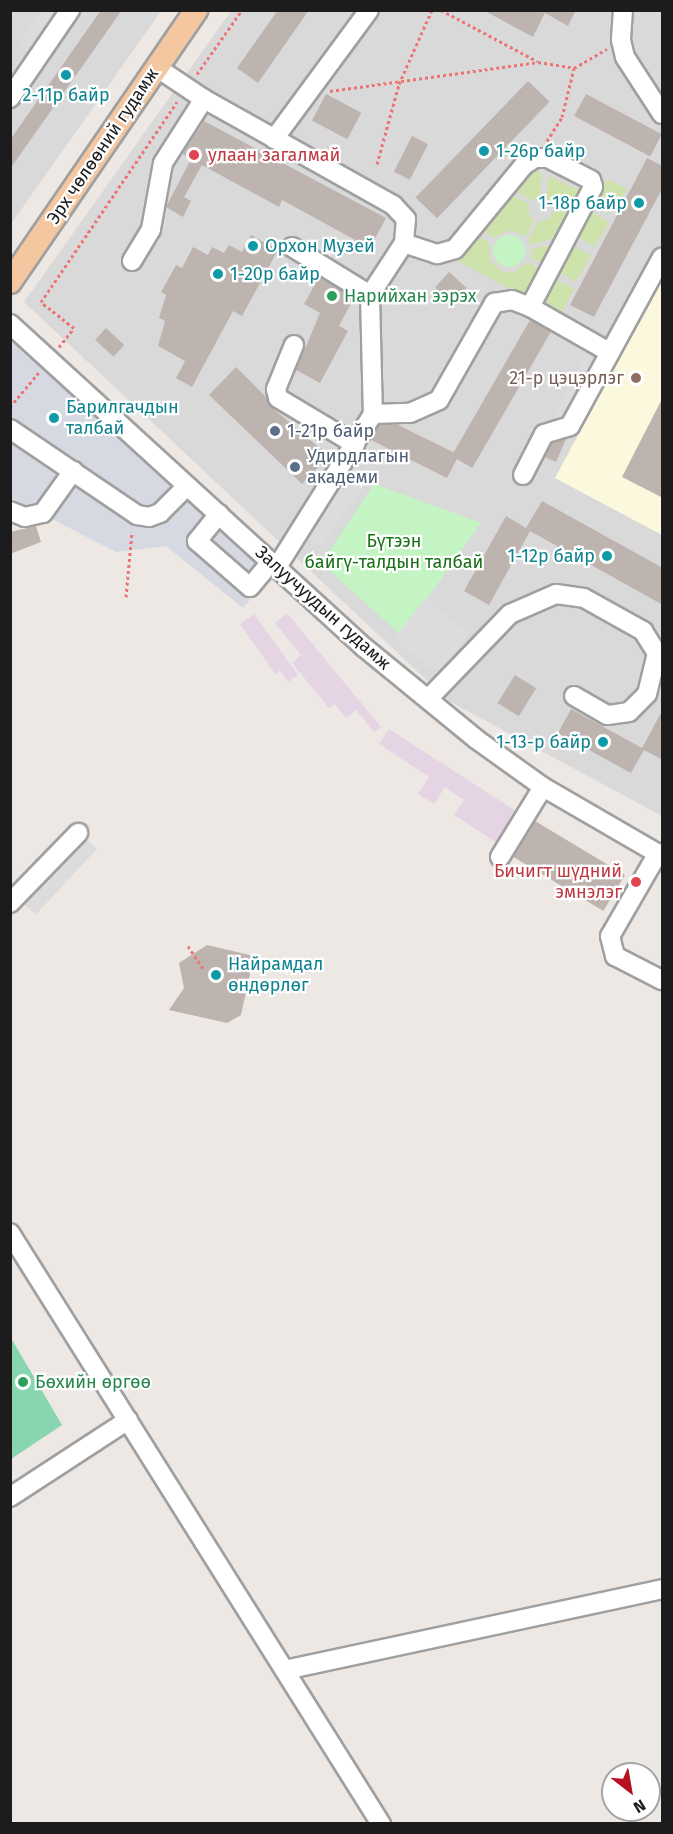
<!DOCTYPE html>
<html>
<head>
<meta charset="utf-8">
<style>
  body { margin:0 }
  #map { position:relative; width:673px; height:1834px; overflow:hidden; background:#ede8e3; font-family:"Fira Sans",sans-serif }
  div>[style] { position:absolute }
  [style*='--x'] { left:calc(var(--x)*1px); top:calc(var(--y)*1px); width:calc(var(--w)*1px); rotate:calc(var(--a)*1deg) }
  .residential>* { inset:0; background:#dad9d9 }
  .industrial>* { inset:0; background:#e5d5e4 }
  .education>* { inset:0; background:#fcf8dd }
  .grass>* { inset:0; background:#cee3ac; transform-origin:0 0 }
  .park>* { inset:0; background:#c4f4c3 }
  .round { border-radius:50% }
  .pitch>* { inset:0; background:#87d6af }
  .parking>* { inset:0; background:#dcdcdc; transform-origin:0 0 }
  .plaza>* { inset:0; background:#d7d9e2 }
  .building>* { inset:0; background:#bdb4b0; transform-origin:0 0 }
  .path>* { height:3px; margin-top:-1.5px; transform-origin:0; background:repeating-linear-gradient(90deg,#ee7374 0 3px,transparent 0 6px) }
  .roads { filter:drop-shadow(2px 0 #a0a0a0) drop-shadow(-2px 0 #a0a0a0) drop-shadow(0 2px #a0a0a0) drop-shadow(0 -2px #a0a0a0) }
  .minor>* { height:18px; margin:-9px; padding:0 9px; transform-origin:9px; border-radius:9px; background:#fff }
  .major>* { height:22px; margin:-11px; padding:0 11px; transform-origin:11px; border-radius:11px; background:#f4c7a1 }
  .dots>* { width:16px; height:16px; translate:-50% -50%; box-sizing:border-box; border:3px solid #fff; border-radius:50% }
  span { translate:-50% -50%; white-space:nowrap; text-align:center; line-height:1.15; -webkit-text-stroke:4.5px #fff; paint-order:stroke }
  .culture-label { font-size:18px; color:#0d838f }
  .left { translate:0 -50%; text-align:left }
  .right { translate:-100% -50%; text-align:right }
  .street-label { font-size:18px; color:#1c1c1c }
  .health-label { font-size:18px; color:#be3a42 }
  .leisure-label { font-size:18px; color:#27864d }
  .education-label { font-size:18px; color:#785e54 }
  .service-label { font-size:18px; color:#4e5e75 }
  .park-label { font-size:18px; color:#177114 }
  .frame { position:absolute; inset:0; border:12px solid #1c1c1c; pointer-events:none }
  .north { position:absolute; left:601px; top:1762px; width:60px; height:60px; box-sizing:border-box; background:#fff; border:2px solid #a4a4a4; border-radius:50%; rotate:149deg; font-size:16px; font-weight:700; line-height:24px; text-align:center; color:#1c1c1c }
  .north::after { content:''; display:block; margin:auto; width:21px; height:27px; background:#b81023; clip-path:polygon(50% 0,100% 100%,50% 72%,0 100%) }
</style>
</head>
<body>
<div id="map">
  <div class="residential">
    <div style="clip-path:polygon(11px 11px,161px 11px,11px 224px)"></div>
    <div style="clip-path:polygon(231px 11px,662px 11px,662px 816px,449px 701px,24px 302px)"></div>
  </div>
  <div class="industrial">
    <div style="clip-path:polygon(287px 613px,381px 727px,374px 732px,356px 710px,346px 718px,335px 704px,329px 708px,292px 663px,301px 655px,275px 623px)"></div>
    <div style="clip-path:polygon(254px 614px,298px 675px,288px 682px,280px 671px,275px 674px,240px 624px)"></div>
    <div style="clip-path:polygon(389px 729px,519px 813px,499px 844px,454px 815px,464px 800px,445px 787px,434px 804px,418px 794px,429px 777px,379px 744px)"></div>
  </div>
  <div class="education">
    <div style="clip-path:polygon(662px 278px,662px 535px,555px 478px)"></div>
  </div>
  <div class="grass">
    <div style="clip-path:polygon(532px 168px,542px 174px,540px 196px,531px 201px,516px 191px)"></div>
    <div style="clip-path:polygon(548px 176px,582px 191px,574px 208px,553px 207px,546px 197px)"></div>
    <div style="left:607px;top:179px;width:22px;height:27px;rotate:27deg"></div>
    <div style="clip-path:polygon(512px 195px,529px 204px,529px 214px,534px 220px,526px 237px,511px 230px,493px 238px,484px 231px)"></div>
    <div style="clip-path:polygon(553px 211px,572px 212px,559px 237px,530px 245px,528px 240px,538px 222px,550px 218px)"></div>
    <div style="left:590px;top:211px;width:22px;height:29px;rotate:30deg"></div>
    <div style="clip-path:polygon(479px 237px,490px 243px,490px 260px,501px 271px,514px 272px,528px 262px,542px 270px,532px 288px,521px 295px,454px 259px)"></div>
    <div style="clip-path:polygon(557px 244px,545px 265px,530px 258px,531px 249px)"></div>
    <div style="left:573px;top:245px;width:21px;height:30px;rotate:31deg"></div>
    <div style="clip-path:polygon(555px 279px,574px 289px,560px 315px,545px 299px)"></div>
  </div>
  <div class="park">
    <div class="round" style="left:493px;top:235px;width:32px;height:32px"></div>
    <div style="clip-path:polygon(374px 484px,481px 523px,401px 635px,321px 563px)"></div>
  </div>
  <div class="pitch">
    <div style="clip-path:polygon(11px 1338px,62px 1425px,11px 1459px,10px 1459px)"></div>
  </div>
  <div class="parking">
    <div style="clip-path:polygon(40px 11px,55px 11px,27px 52px,17px 45px)"></div>
    <div style="left:588px;top:351px;width:13px;height:73px;rotate:27deg"></div>
    <div style="left:353px;top:468px;width:19px;height:83px;rotate:35deg"></div>
    <div style="left:425px;top:599px;width:56px;height:51px;rotate:38deg"></div>
    <div style="left:83px;top:836px;width:19px;height:90px;rotate:43deg"></div>
  </div>
  <div class="plaza">
    <div style="clip-path:polygon(10px 339px,271px 575px,243px 608px,166px 546px,116px 552px,11px 498px)"></div>
  </div>
  <div class="building">
    <div style="clip-path:polygon(101px 10px,122px 10px,10px 169px,10px 140px)"></div>
    <div style="clip-path:polygon(278px 10px,309px 10px,258px 83px,237px 68px)"></div>
    <div style="clip-path:polygon(483px 10px,576px 10px,568px 26px,545px 13px,533px 37px)"></div>
    <div style="left:528px;top:81px;width:30px;height:162px;rotate:44deg"></div>
    <div style="left:326px;top:94px;width:40px;height:30px;rotate:28deg"></div>
    <div style="left:586px;top:94px;width:86px;height:25px;rotate:28deg"></div>
    <div style="clip-path:polygon(204px 121px,386px 218px,370px 248px,282px 200px,279px 207px,202px 165px,184px 197px,191px 201px,183px 217px,166px 207px,191px 159px,183px 154px)"></div>
    <div style="left:412px;top:136px;width:18px;height:40px;rotate:27deg"></div>
    <div style="clip-path:polygon(647px 158px,663px 166px,663px 187px,594px 317px,570px 305px)"></div>
    <div style="clip-path:polygon(251px 235px,278px 250px,242px 316px,233px 311px,192px 387px,176px 378px,185px 361px,158px 346px,165px 321px,159px 318px,166px 295px,161px 292px,176px 265px,182px 268px,193px 247px,208px 255px,212px 247px,224px 253px,229px 245px,242px 252px)"></div>
    <div style="left:449px;top:272px;width:24px;height:21px;rotate:42deg"></div>
    <div style="clip-path:polygon(319px 277px,354px 298px,339px 326px,348px 331px,320px 383px,296px 370px,320px 313px,304px 304px)"></div>
    <div style="left:530px;top:320px;width:24px;height:157px;rotate:30deg"></div>
    <div style="left:106px;top:328px;width:25px;height:16px;rotate:43deg"></div>
    <div style="clip-path:polygon(236px 367px,266px 397px,269px 405px,329px 456px,302px 484px,209px 395px)"></div>
    <div style="clip-path:polygon(663px 397px,663px 498px,622px 477px)"></div>
    <div style="clip-path:polygon(379px 425px,398px 425px,459px 455px,447px 478px,371px 440px)"></div>
    <div style="clip-path:polygon(566px 439px,556px 462px,545px 457px,552px 443px)"></div>
    <div style="clip-path:polygon(542px 501px,663px 568px,663px 605px,530px 531px,489px 605px,464px 591px,506px 516px,526px 528px)"></div>
    <div style="clip-path:polygon(36px 526px,41px 542px,10px 554px,10px 532px)"></div>
    <div style="left:515px;top:675px;width:25px;height:33px;rotate:32deg"></div>
    <div style="clip-path:polygon(571px 709px,642px 748px,663px 709px,663px 760px,644px 750px,631px 773px,558px 733px)"></div>
    <div style="left:535px;top:821px;width:105px;height:42px;rotate:31deg"></div>
    <div style="clip-path:polygon(207px 945px,254px 956px,241px 1015px,227px 1023px,169px 1010px,184px 988px,179px 963px)"></div>
  </div>
  <div class="path">
    <div style="--x:441;--y:10;--w:109;--a:28"></div>
    <div style="--x:197;--y:74;--w:78;--a:-54.9"></div>
    <div style="--x:330;--y:91;--w:210;--a:-7.9"></div>
    <div style="--x:538;--y:62;--w:36;--a:9"></div>
    <div style="--x:547;--y:141;--w:28;--a:-58"></div>
    <div style="--x:562;--y:117;--w:50;--a:-76.2"></div>
    <div style="--x:574;--y:68;--w:38;--a:-30"></div>
    <div style="--x:377;--y:164;--w:83;--a:-74.6"></div>
    <div style="--x:399;--y:84;--w:81;--a:-66"></div>
    <div style="--x:59;--y:347;--w:24;--a:-52"></div>
    <div style="--x:74;--y:328;--w:42;--a:-141.8"></div>
    <div style="--x:41;--y:302;--w:242;--a:-55.8"></div>
    <div style="--x:10;--y:407;--w:47;--a:-50.2"></div>
    <div style="--x:126;--y:597;--w:66;--a:-84.8"></div>
    <div style="--x:188;--y:946;--w:27;--a:56"></div>
  </div>
  <div class="roads">
    <div class="minor">
      <div style="--x:623;--y:10;--w:30;--a:94"></div>
      <div style="--x:621;--y:40;--w:17;--a:77"></div>
      <div style="--x:625;--y:57;--w:68;--a:57"></div>
      <div style="--x:156;--y:67;--w:58;--a:33.7"></div>
      <div style="--x:204;--y:99;--w:217;--a:29.3"></div>
      <div style="--x:393;--y:205;--w:19;--a:47"></div>
      <div style="--x:406;--y:219;--w:24;--a:95"></div>
      <div style="--x:404;--y:243;--w:62;--a:123.2"></div>
      <div style="--x:370;--y:295;--w:119;--a:88.6"></div>
      <div style="--x:373;--y:414;--w:181;--a:122.1"></div>
      <div style="--x:10;--y:98;--w:107;--a:-55.7"></div>
      <div style="--x:274;--y:139;--w:160;--a:-53.6"></div>
      <div style="--x:292;--y:247;--w:92;--a:31.6"></div>
      <div style="--x:132;--y:261;--w:37;--a:-59"></div>
      <div style="--x:151;--y:229;--w:67;--a:-79.7"></div>
      <div style="--x:163;--y:163;--w:76;--a:-57.4"></div>
      <div style="--x:530;--y:307;--w:91;--a:29.7"></div>
      <div style="--x:10;--y:324;--w:481;--a:42.4"></div>
      <div style="--x:365;--y:648;--w:144;--a:39.3"></div>
      <div style="--x:476;--y:739;--w:82;--a:35.6"></div>
      <div style="--x:543;--y:787;--w:138;--a:30.1"></div>
      <div style="--x:294;--y:345;--w:48;--a:112.2"></div>
      <div style="--x:276;--y:389;--w:9;--a:77"></div>
      <div style="--x:278;--y:398;--w:90;--a:30.9"></div>
      <div style="--x:373;--y:414;--w:37;--a:-2"></div>
      <div style="--x:410;--y:413;--w:32;--a:-24"></div>
      <div style="--x:439;--y:400;--w:112;--a:-60.4"></div>
      <div style="--x:494;--y:303;--w:18;--a:-9"></div>
      <div style="--x:512;--y:300;--w:19;--a:21"></div>
      <div style="--x:530;--y:307;--w:136;--a:-62.3"></div>
      <div style="--x:593;--y:187;--w:7;--a:-106"></div>
      <div style="--x:591;--y:180;--w:48;--a:-152.9"></div>
      <div style="--x:548;--y:158;--w:13;--a:180"></div>
      <div style="--x:535;--y:158;--w:13;--a:148"></div>
      <div style="--x:524;--y:165;--w:109;--a:129.4"></div>
      <div style="--x:455;--y:249;--w:19;--a:164"></div>
      <div style="--x:437;--y:254;--w:35;--a:-162"></div>
      <div style="--x:10;--y:429;--w:153;--a:34.1"></div>
      <div style="--x:137;--y:515;--w:12;--a:9"></div>
      <div style="--x:149;--y:517;--w:12;--a:-20"></div>
      <div style="--x:160;--y:513;--w:38;--a:-45"></div>
      <div style="--x:523;--y:475;--w:46;--a:-62.9"></div>
      <div style="--x:544;--y:434;--w:27;--a:-17"></div>
      <div style="--x:570;--y:426;--w:192;--a:-61.4"></div>
      <div style="--x:10;--y:511;--w:16;--a:22"></div>
      <div style="--x:25;--y:517;--w:18;--a:-13"></div>
      <div style="--x:43;--y:513;--w:52;--a:-54.5"></div>
      <div style="--x:219;--y:514;--w:35;--a:129"></div>
      <div style="--x:197;--y:541;--w:70;--a:41"></div>
      <div style="--x:250;--y:587;--w:33;--a:-50"></div>
      <div style="--x:428;--y:699;--w:118;--a:-46"></div>
      <div style="--x:510;--y:614;--w:50;--a:-23.5"></div>
      <div style="--x:556;--y:594;--w:28;--a:8"></div>
      <div style="--x:584;--y:598;--w:68;--a:29.2"></div>
      <div style="--x:643;--y:631;--w:26;--a:58"></div>
      <div style="--x:657;--y:653;--w:42;--a:103.7"></div>
      <div style="--x:647;--y:694;--w:25;--a:135"></div>
      <div style="--x:629;--y:712;--w:22;--a:172"></div>
      <div style="--x:607;--y:715;--w:38;--a:-150"></div>
      <div style="--x:658;--y:853;--w:96;--a:120"></div>
      <div style="--x:610;--y:936;--w:21;--a:76"></div>
      <div style="--x:615;--y:956;--w:53;--a:27.1"></div>
      <div style="--x:500;--y:857;--w:82;--a:-58.4"></div>
      <div style="--x:10;--y:903;--w:98;--a:-45.8"></div>
      <div style="--x:10;--y:1233;--w:698;--a:57.88"></div>
      <div style="--x:10;--y:1497;--w:141;--a:-33.1"></div>
      <div style="--x:285;--y:1670;--w:386;--a:-12.1"></div>
    </div>
    <div class="major">
      <div style="--x:10;--y:282;--w:330;--a:-55.6"></div>
    </div>
  </div>
  <div class="dots">
    <div style="left:66px;top:75px;background:#0f9aa8"></div>
    <div style="left:484px;top:151px;background:#0f9aa8"></div>
    <div style="left:194px;top:155px;background:#e0444e"></div>
    <div style="left:639px;top:203px;background:#0f9aa8"></div>
    <div style="left:253px;top:246px;background:#0f9aa8"></div>
    <div style="left:218px;top:274px;background:#0f9aa8"></div>
    <div style="left:332px;top:296px;background:#2e9e5b"></div>
    <div style="left:636px;top:378px;background:#8d6e63"></div>
    <div style="left:54px;top:418px;background:#0f9aa8"></div>
    <div style="left:275px;top:431px;background:#5c6f8a"></div>
    <div style="left:295px;top:467px;background:#5c6f8a"></div>
    <div style="left:607px;top:556px;background:#0f9aa8"></div>
    <div style="left:603px;top:742px;background:#0f9aa8"></div>
    <div style="left:636px;top:882px;background:#e0444e"></div>
    <div style="left:216px;top:975px;background:#0f9aa8"></div>
    <div style="left:23px;top:1382px;background:#2e9e5b"></div>
  </div>
  <div class="culture-label">
    <span style="left:66px;top:95px">2-11р байр</span>
    <span class="left" style="left:496px;top:151px">1-26р байр</span>
    <span class="right" style="left:627px;top:203px">1-18р байр</span>
    <span class="left" style="left:265px;top:246px">Орхон Myзей</span>
    <span class="left" style="left:230px;top:274px">1-20р байр</span>
    <span class="left" style="left:66px;top:418px">Барилгачдын<br>талбай</span>
    <span class="right" style="left:595px;top:556px">1-12р байр</span>
    <span class="right" style="left:591px;top:742px">1-13-р байр</span>
    <span class="left" style="left:228px;top:975px">Найрамдал<br>өндөрлөг</span>
  </div>
  <div class="street-label">
    <span style="left:103px;top:146px;rotate:-56deg">Эрх чөлөөний гудамж</span>
    <span style="left:323px;top:608px;rotate:42deg">Залуучуудын гудамж</span>
  </div>
  <div class="health-label">
    <span class="left" style="left:208px;top:155px">улаан загалмай</span>
    <span class="right" style="left:622px;top:882px">Бичигт шүдний<br>эмнэлэг</span>
  </div>
  <div class="leisure-label">
    <span class="left" style="left:344px;top:296px">Нарийхан ээрэх</span>
    <span class="left" style="left:35px;top:1382px">Бөхийн өргөө</span>
  </div>
  <div class="education-label">
    <span class="right" style="left:624px;top:378px">21-р цэцэрлэг</span>
  </div>
  <div class="service-label">
    <span class="left" style="left:287px;top:431px">1-21р байр</span>
    <span class="left" style="left:307px;top:467px">Удирдлагын<br>академи</span>
  </div>
  <div class="park-label">
    <span style="left:394px;top:552px">Бүтээн<br>байгү-талдын талбай</span>
  </div>
  <div class="frame"></div>
  <div class="north">N</div>
</div>
</body>
</html>
